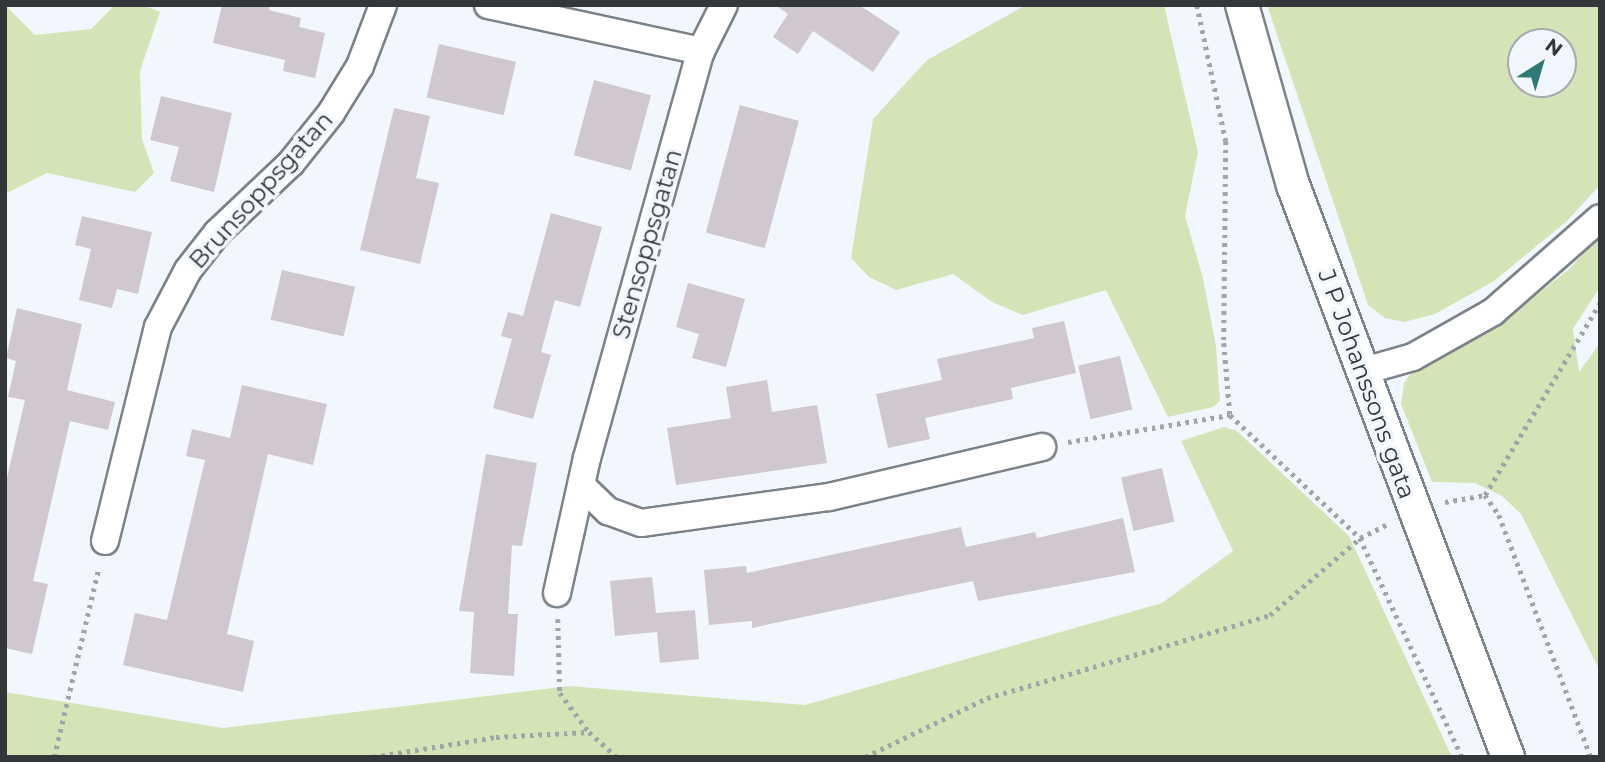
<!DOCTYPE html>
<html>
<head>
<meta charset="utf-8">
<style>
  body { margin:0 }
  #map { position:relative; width:1605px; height:762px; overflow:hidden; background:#f2f7fe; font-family:Montserrat,sans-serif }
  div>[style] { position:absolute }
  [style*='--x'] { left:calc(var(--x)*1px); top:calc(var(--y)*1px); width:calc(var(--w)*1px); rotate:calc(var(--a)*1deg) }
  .green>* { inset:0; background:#d5e4b7 }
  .building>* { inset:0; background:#d1c8cf; transform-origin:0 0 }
  .path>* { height:4.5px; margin-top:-2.25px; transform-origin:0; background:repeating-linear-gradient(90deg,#a1a5aa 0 3.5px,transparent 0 8.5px) }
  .roads { filter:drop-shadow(2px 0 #7b8289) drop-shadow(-2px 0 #7b8289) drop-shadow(0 2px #7b8289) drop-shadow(0 -2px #7b8289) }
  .minor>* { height:26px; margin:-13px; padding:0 13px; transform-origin:13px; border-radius:13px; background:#fff }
  .tertiary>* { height:32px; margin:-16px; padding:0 16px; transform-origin:16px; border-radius:16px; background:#fff }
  span { translate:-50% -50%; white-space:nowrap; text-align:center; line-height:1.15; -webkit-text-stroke:7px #f2f7fe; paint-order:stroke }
  .street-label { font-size:24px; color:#34373a }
  .frame { position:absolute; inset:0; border:7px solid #34373a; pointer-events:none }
  .north { position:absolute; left:1507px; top:28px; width:70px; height:70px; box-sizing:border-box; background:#f2f7fe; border:2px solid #a6aab0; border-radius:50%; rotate:37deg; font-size:19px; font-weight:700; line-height:28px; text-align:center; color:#34373a }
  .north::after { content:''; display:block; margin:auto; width:24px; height:32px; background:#307977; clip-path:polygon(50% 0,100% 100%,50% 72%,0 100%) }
</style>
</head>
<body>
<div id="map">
  <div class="green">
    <div style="clip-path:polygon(5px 5px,35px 35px,91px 29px,115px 5px,143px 5px,160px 12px,140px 71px,142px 139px,154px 173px,135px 192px,47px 173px,5px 194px)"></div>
    <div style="clip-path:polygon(1026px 5px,1164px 5px,1198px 152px,1185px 216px,1203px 278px,1216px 347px,1220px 401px,1213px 407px,1168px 417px,1106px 290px,1023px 315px,992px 302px,953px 274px,896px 290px,869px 277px,851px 258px,873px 119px,927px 60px)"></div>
    <div style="clip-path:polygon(evenodd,1267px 5px,1600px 5px,1600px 185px,1567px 221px,1494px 281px,1435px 314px,1404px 322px,1385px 318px,1368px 305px,1267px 5px,1563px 42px,1563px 84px,1521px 84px,1521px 42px,1563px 42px)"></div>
    <div style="clip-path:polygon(1600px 236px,1600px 287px,1573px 329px,1579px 372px,1600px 343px,1600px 671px,1521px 514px,1502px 496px,1475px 483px,1432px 482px,1401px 404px,1404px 383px,1416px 366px,1503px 321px,1568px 270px)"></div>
    <div style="clip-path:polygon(1224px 427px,1237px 431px,1349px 536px,1452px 757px,5px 757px,5px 692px,223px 728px,569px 686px,805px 705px,1162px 603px,1233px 551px,1181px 441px)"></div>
  </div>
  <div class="building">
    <div style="clip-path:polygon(222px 5px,270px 5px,269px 10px,301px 18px,299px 27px,325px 33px,315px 78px,283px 71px,285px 60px,213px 43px)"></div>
    <div style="clip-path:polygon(775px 5px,859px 5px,900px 32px,873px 72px,813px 31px,798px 54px,773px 37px,788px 14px)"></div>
    <div style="left:439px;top:44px;width:79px;height:55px;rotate:13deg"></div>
    <div style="left:594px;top:80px;width:59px;height:78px;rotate:15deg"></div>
    <div style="clip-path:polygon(161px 96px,232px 113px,214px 192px,170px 181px,179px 147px,150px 140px)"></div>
    <div style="left:740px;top:105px;width:61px;height:132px;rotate:15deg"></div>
    <div style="clip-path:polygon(394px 108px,430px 116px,416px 178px,439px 183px,420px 264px,360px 250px)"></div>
    <div style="clip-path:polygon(551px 213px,602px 227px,580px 307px,555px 300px,541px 352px,551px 355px,533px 419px,493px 408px,512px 339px,501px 336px,508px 312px,523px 316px)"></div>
    <div style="clip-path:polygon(82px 216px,152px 232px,138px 294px,117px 289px,112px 308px,79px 300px,91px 249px,75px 245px)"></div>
    <div style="left:282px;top:270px;width:75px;height:51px;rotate:13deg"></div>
    <div style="clip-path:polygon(688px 283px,745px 299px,726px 367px,692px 358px,699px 334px,676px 327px)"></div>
    <div style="clip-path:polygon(17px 308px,82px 324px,67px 390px,115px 402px,108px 430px,70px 421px,33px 581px,48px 584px,32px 654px,5px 648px,5px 486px,25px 400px,8px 397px,16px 361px,6px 358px)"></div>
    <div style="clip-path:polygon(1064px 321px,1076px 373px,1011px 388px,1013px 399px,925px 418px,930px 439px,888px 448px,876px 394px,942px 380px,937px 359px,1034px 338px,1032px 328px)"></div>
    <div style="left:1120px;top:356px;width:55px;height:43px;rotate:77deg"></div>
    <div style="clip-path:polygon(767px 380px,772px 412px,817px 405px,827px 463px,676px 485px,667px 428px,731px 418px,726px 387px)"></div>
    <div style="clip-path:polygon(242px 385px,327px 404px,313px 465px,268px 454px,227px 634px,254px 641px,243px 692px,123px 665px,135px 613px,167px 620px,205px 460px,186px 456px,192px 429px,230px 438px)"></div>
    <div style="clip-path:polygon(486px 454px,537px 463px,522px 546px,512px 545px,508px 614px,518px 614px,514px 676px,470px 673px,474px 612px,459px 611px)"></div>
    <div style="left:1162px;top:468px;width:55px;height:42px;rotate:77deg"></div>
    <div style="clip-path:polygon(1123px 518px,1135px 572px,978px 601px,973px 581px,752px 628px,752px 621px,709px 625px,704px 570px,746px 566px,747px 573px,961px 527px,966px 547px,1035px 532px,1037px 538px)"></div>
    <div style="clip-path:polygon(652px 577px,656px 613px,695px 610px,699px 659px,660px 663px,657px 632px,615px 636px,610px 581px)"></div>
  </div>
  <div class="path">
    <div style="--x:1197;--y:5;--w:139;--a:78"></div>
    <div style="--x:1226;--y:141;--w:202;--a:90.6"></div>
    <div style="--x:1224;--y:343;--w:72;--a:85.2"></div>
    <div style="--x:1230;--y:415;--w:179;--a:43.4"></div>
    <div style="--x:1360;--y:538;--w:242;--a:65"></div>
    <div style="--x:1068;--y:442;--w:164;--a:-9.5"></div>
    <div style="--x:1485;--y:495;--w:24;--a:55"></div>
    <div style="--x:1499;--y:515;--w:259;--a:69.2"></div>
    <div style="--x:1445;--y:502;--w:41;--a:-9.9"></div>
    <div style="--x:1485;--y:495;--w:224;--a:-59.1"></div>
    <div style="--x:558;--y:619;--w:74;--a:88.5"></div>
    <div style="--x:560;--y:693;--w:49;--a:53.4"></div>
    <div style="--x:589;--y:732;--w:38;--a:42"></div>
    <div style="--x:42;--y:757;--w:18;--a:0"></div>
    <div style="--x:54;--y:757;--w:195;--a:-76.7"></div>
    <div style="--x:373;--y:757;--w:125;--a:-9.2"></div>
    <div style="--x:496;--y:737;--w:93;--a:-3.1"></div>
    <div style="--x:865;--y:757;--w:136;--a:-25.8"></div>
    <div style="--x:987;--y:698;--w:295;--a:-16.3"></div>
    <div style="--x:1270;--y:615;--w:118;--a:-40.5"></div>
    <div style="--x:1360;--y:538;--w:31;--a:-27"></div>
  </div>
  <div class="roads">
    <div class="minor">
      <div style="--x:488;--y:5;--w:218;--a:12.2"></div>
      <div style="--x:1364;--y:371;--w:51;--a:-15.9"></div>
      <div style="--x:1413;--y:357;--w:92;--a:-29.4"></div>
      <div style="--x:1493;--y:312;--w:142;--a:-41.3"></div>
      <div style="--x:583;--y:487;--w:35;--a:44"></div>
      <div style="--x:608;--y:511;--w:35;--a:20"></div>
      <div style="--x:641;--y:523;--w:190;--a:-7.9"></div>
      <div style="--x:829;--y:497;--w:219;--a:-13.2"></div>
      <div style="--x:105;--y:541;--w:220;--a:-76.1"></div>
      <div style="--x:158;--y:327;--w:64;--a:-62.2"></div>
      <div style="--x:188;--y:270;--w:47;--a:-51.9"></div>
      <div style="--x:217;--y:233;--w:102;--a:-43.4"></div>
      <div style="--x:291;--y:163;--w:64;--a:-51.3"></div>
      <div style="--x:331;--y:113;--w:55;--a:-58.3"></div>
      <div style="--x:360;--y:66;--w:65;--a:-69.3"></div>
      <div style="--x:557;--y:593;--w:138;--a:-77.5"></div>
      <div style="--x:587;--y:458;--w:423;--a:-74.4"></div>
      <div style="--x:701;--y:51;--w:51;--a:-63.4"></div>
    </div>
    <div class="tertiary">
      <div style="--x:1242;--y:5;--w:187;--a:74.2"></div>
      <div style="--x:1293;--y:185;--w:611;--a:69.4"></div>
    </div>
  </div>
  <div class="street-label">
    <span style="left:261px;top:190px;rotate:-48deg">Brunsoppsgatan</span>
    <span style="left:647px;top:244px;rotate:-74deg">Stensoppsgatan</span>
    <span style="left:1367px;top:384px;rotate:70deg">J P Johanssons gata</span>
  </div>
  <div class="frame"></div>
  <div class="north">N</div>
</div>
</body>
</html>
